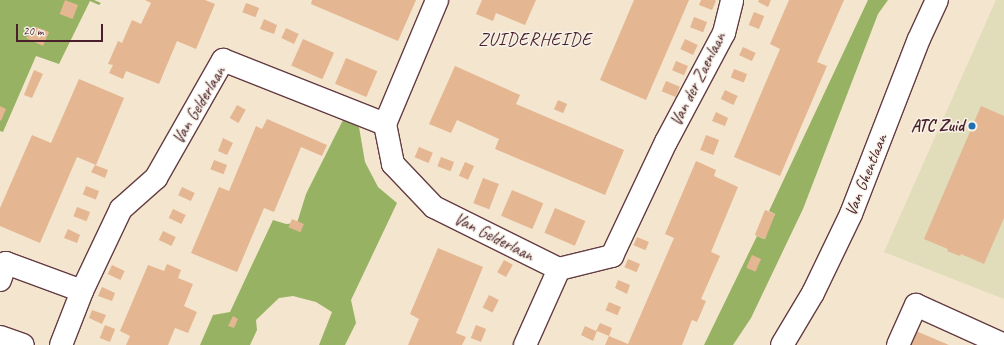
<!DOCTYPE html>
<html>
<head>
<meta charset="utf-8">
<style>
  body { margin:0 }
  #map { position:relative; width:1004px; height:345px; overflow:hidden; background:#f4e5ce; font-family:Caveat,sans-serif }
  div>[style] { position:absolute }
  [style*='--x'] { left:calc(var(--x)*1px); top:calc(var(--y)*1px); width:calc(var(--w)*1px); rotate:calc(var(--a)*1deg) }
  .built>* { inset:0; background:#e1dcba }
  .forest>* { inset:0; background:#98b264 }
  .building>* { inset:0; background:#e4b692; transform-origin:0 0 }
  .roads { filter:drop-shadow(1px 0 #643d43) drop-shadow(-1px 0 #643d43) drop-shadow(0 1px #643d43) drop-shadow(0 -1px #643d43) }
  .minor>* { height:22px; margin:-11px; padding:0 11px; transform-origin:11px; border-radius:11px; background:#fff }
  .dots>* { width:11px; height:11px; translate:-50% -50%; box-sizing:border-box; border:2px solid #f7f3e8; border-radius:50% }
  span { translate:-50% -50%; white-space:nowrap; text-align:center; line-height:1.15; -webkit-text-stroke:3px #f7f3e8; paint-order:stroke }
  .street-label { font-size:17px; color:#4a1f2b }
  .poi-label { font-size:17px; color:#4a1f2b; font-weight:700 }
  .right { translate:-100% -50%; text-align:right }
  .neighbourhood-label { font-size:18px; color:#4a1f2b; letter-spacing:1px }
  .scale { position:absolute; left:16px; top:24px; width:87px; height:18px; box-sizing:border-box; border:2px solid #4a1f2b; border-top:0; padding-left:5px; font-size:12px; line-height:14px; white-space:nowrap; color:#4a1f2b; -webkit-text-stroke:3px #f7f3e8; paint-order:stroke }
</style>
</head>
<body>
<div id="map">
  <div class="built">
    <div style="clip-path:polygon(996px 0,1004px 0,1004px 299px,884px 252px)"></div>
  </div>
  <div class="forest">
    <div style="clip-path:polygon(0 0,94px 0,101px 3px,99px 5px,90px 1px,59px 64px,36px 56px,3px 132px,0 131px)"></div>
    <div style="clip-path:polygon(868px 0,888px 0,878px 14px,803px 209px,751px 318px,733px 345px,704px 345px,757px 236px,764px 239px,775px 214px,769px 211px)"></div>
    <div style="clip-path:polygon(343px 120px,359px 127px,365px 162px,378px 187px,397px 203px,351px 300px,356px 323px,345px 345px,319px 345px,332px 312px,316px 302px,293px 296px,279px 298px,256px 320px,257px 330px,250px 345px,200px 345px,213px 315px,230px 312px,273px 220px,286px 224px,297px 223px,306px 194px)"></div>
  </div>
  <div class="building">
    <div style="left:65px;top:0;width:14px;height:15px;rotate:21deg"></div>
    <div style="clip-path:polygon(145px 0,205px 0,215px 4px,196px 49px,177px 41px,159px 84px,126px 71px,123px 79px,109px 73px,113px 65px,108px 64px,118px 41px,122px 43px,132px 20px,141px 24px,151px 3px)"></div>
    <div style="clip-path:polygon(312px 0,416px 0,398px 41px,311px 4px)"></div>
    <div style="clip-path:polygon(482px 0,536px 0,525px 25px,496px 13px,493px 21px,476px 14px)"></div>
    <div style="clip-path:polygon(634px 0,689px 0,646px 100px,600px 80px)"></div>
    <div style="clip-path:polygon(701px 0,715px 0,716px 1px,712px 10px,699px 5px)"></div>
    <div style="clip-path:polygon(759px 0,771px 0,768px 7px,758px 2px)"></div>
    <div style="clip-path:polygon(789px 0,844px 0,817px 62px,827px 66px,780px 176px,734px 157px,780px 49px,770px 44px)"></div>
    <div style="left:246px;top:3px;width:14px;height:10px;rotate:21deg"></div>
    <div style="left:754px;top:12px;width:11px;height:14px;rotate:22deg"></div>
    <div style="left:694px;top:17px;width:14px;height:11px;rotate:21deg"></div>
    <div style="clip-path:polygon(264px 19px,277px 25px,274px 34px,260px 29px)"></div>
    <div style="clip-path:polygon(37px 27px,49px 32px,43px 46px,26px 38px)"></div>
    <div style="left:286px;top:28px;width:14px;height:11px;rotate:25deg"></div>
    <div style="left:303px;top:39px;width:34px;height:29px;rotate:24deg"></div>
    <div style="left:685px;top:39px;width:14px;height:11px;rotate:25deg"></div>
    <div style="left:743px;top:47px;width:14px;height:9px;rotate:25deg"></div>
    <div style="left:346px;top:58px;width:34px;height:28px;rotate:23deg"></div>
    <div style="left:676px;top:61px;width:13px;height:10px;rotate:23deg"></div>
    <div style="clip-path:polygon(455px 66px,520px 95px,516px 104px,624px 150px,605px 195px,495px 149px,499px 139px,457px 120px,451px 133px,429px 124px)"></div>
    <div style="left:734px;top:69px;width:14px;height:9px;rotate:21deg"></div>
    <div style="clip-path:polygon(34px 70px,43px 74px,32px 98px,24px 95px)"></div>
    <div style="clip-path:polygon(79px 79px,124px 98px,96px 165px,77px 157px,40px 243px,0 226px,0 208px,32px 135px,51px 143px)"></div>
    <div style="left:666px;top:81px;width:15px;height:11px;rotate:23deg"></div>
    <div style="left:725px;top:90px;width:14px;height:10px;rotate:25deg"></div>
    <div style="left:558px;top:100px;width:10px;height:10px;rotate:24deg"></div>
    <div style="left:237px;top:105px;width:10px;height:15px;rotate:29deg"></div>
    <div style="clip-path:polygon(0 106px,6px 109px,1px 121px,0 120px)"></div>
    <div style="clip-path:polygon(981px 106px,1004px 116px,1004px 218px,984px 264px,961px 254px,960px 256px,947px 251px,948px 249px,924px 239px)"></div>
    <div style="clip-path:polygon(716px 112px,728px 118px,725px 126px,712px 121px)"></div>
    <div style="clip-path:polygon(267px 119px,327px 145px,322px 156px,301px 147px,274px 212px,264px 208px,237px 272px,191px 253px,219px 187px,229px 191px,256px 126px,262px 129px)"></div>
    <div style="left:706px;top:135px;width:14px;height:16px;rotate:21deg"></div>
    <div style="clip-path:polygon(223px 138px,233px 143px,227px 155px,218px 151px)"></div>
    <div style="left:419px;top:147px;width:15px;height:11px;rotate:23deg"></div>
    <div style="left:441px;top:157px;width:14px;height:10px;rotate:21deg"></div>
    <div style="left:214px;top:160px;width:14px;height:10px;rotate:21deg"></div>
    <div style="clip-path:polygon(696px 161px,716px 170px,714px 176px,738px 187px,711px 252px,720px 256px,701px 299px,706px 301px,697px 322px,692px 320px,682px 345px,605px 345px,609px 336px,628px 344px,674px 238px,665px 234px)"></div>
    <div style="left:465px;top:162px;width:10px;height:15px;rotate:24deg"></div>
    <div style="clip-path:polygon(95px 165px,108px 170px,105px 178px,91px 172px)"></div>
    <div style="left:483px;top:178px;width:17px;height:27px;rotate:21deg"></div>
    <div style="left:86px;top:186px;width:14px;height:9px;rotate:21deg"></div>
    <div style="left:182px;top:187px;width:14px;height:9px;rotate:25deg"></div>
    <div style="left:512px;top:190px;width:34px;height:28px;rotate:23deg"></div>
    <div style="left:77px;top:207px;width:14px;height:10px;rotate:21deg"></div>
    <div style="left:555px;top:208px;width:33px;height:27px;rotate:23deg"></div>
    <div style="left:173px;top:209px;width:14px;height:10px;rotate:25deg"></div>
    <div style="left:765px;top:210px;width:11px;height:27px;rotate:22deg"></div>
    <div style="left:292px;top:219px;width:13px;height:9px;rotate:23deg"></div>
    <div style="clip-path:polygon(68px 229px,80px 235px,77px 243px,64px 238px)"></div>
    <div style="left:163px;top:231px;width:14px;height:10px;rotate:25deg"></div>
    <div style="left:637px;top:237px;width:13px;height:9px;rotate:23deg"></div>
    <div style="clip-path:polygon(438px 248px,483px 267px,456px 333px,466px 337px,462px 345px,408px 345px,419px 319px,410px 314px)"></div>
    <div style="left:752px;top:255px;width:10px;height:14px;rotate:24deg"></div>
    <div style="left:628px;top:259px;width:13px;height:9px;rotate:23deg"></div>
    <div style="left:504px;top:260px;width:10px;height:14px;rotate:29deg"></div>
    <div style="clip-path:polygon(167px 264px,181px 270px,178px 278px,193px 284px,184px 306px,197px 312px,188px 333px,175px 328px,168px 345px,126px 345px,130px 336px,120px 331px,148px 265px,164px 271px)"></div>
    <div style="left:112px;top:265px;width:14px;height:10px;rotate:25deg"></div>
    <div style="clip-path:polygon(618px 280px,630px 285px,627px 294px,615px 288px)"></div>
    <div style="clip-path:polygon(102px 287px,115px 293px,112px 301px,98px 296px)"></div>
    <div style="left:489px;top:295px;width:11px;height:14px;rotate:27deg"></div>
    <div style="left:609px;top:302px;width:13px;height:9px;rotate:23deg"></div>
    <div style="clip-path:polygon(92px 310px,106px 315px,102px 324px,89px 318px)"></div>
    <div style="clip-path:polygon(233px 316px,238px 319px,234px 328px,228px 326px)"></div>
    <div style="clip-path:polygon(600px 323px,612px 328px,609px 336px,597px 331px,593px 341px,581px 335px,585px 326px,596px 331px)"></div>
    <div style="left:105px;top:325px;width:11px;height:14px;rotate:22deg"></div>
    <div style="left:476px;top:325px;width:11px;height:14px;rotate:22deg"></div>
    <div style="clip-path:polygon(916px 331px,949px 345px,910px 345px)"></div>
  </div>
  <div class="roads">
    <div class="minor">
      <div style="--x:385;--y:124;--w:134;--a:-67.2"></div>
      <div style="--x:0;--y:280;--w:18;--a:-71"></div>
      <div style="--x:6;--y:263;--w:81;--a:20.2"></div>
      <div style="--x:0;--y:337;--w:24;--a:19"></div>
      <div style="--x:61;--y:345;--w:58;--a:-68.7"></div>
      <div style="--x:82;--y:291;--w:91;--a:-64.6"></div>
      <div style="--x:121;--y:209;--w:47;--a:-41.5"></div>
      <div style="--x:156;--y:178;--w:136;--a:-60.4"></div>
      <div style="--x:223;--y:60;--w:174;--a:21.6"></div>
      <div style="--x:385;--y:124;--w:41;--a:78.7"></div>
      <div style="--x:393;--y:164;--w:59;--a:46.4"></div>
      <div style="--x:434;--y:207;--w:140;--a:26.4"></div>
      <div style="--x:559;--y:269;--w:55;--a:-13.8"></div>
      <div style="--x:612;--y:256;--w:126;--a:-64.7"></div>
      <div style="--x:666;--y:142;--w:123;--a:-62"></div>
      <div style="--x:724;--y:33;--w:34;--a:-76"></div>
      <div style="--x:525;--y:345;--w:83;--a:-65.9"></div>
      <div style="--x:782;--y:345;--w:61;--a:-59.2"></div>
      <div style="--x:813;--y:293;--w:88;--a:-64.3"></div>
      <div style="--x:851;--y:214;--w:188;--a:-68.8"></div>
      <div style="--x:919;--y:39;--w:43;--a:-65.2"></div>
      <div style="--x:898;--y:345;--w:44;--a:-65.8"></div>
      <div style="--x:916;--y:305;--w:97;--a:24.4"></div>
    </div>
  </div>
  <div class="dots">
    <div style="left:972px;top:126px;background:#1f6fb2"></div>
  </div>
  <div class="street-label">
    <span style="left:698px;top:79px;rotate:-63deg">Van der Zaenlaan</span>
    <span style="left:199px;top:105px;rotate:-59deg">Van Gelderlaan</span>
    <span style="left:866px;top:175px;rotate:-68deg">Van Ghentlaan</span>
    <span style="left:494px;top:237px;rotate:27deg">Van Gelderlaan</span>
  </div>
  <div class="poi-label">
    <span class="right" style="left:964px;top:126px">ATC Zuid</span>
  </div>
  <div class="neighbourhood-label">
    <span style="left:535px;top:39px">ZUIDERHEIDE</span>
  </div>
  <div class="scale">20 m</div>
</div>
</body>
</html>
